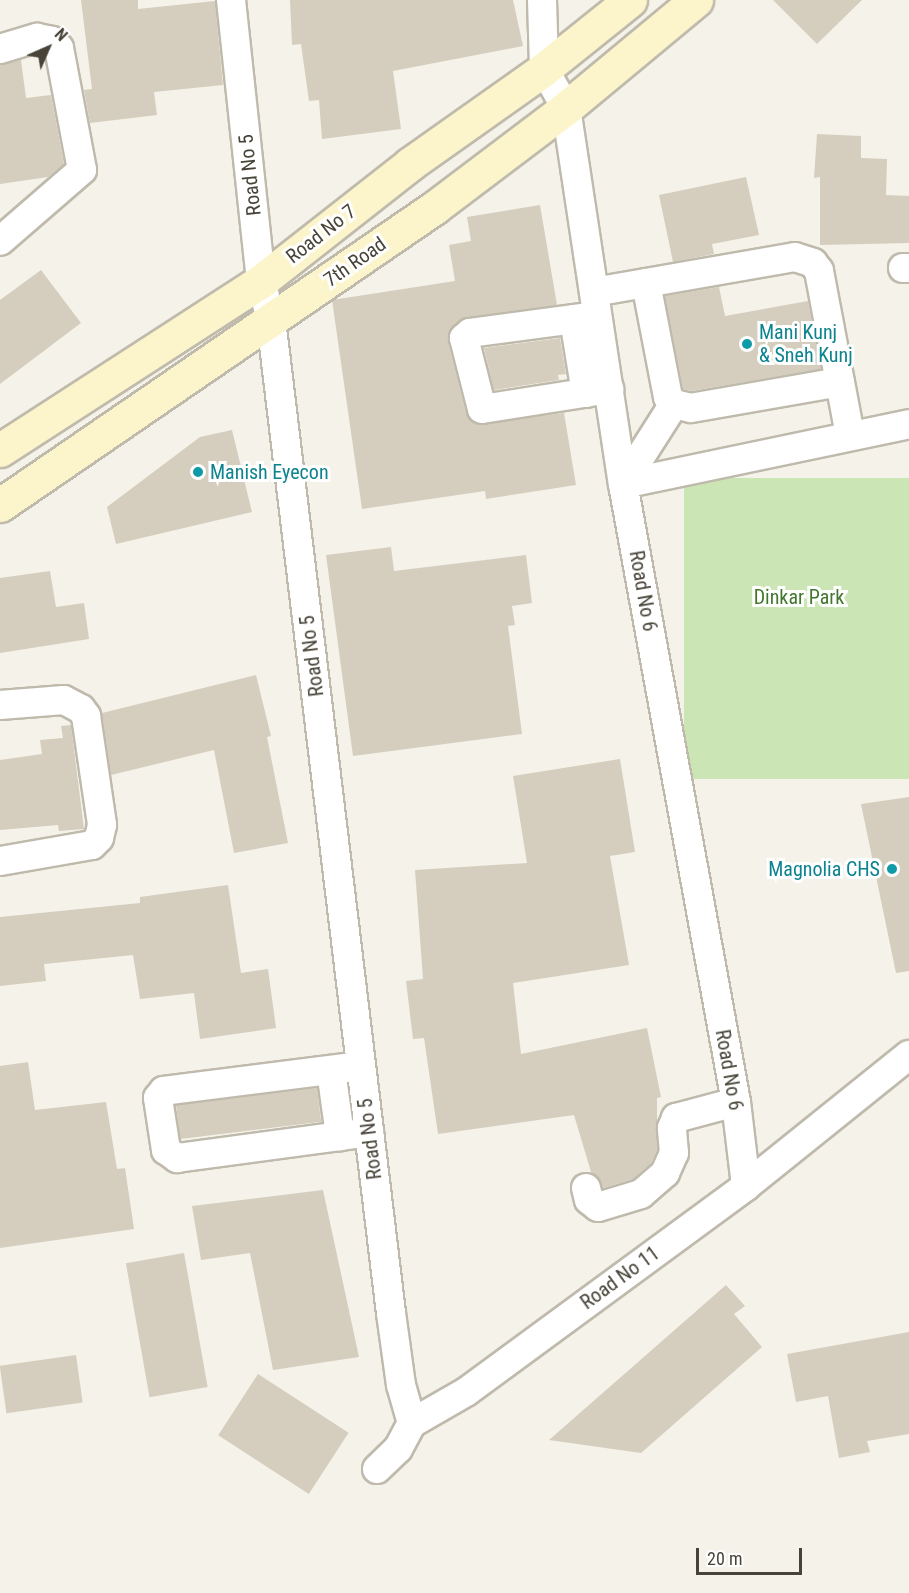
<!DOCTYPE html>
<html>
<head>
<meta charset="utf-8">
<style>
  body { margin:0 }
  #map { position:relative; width:909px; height:1593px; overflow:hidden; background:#f4f2e9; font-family:"Roboto Condensed",sans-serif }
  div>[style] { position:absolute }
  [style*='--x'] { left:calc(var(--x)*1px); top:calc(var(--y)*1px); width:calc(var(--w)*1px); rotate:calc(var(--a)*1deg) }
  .green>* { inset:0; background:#cbe6b4; transform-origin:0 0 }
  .building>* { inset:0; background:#d5cebf; transform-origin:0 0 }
  .roads { filter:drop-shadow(2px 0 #bfbaac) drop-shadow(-2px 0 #bfbaac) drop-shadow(0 2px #bfbaac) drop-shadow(0 -2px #bfbaac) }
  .street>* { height:28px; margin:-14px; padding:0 14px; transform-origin:14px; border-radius:14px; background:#fff }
  .secondary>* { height:33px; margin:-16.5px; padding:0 16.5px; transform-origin:16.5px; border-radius:16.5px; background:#fcf5cb }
  .dots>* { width:16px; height:16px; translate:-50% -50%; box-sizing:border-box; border:3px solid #fff; border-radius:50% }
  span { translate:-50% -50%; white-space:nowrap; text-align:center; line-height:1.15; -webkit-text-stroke:6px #fff; paint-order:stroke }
  .street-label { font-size:20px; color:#474338 }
  .culture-label { font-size:20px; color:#0d838f }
  .left { translate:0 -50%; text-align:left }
  .right { translate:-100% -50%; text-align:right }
  .park-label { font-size:20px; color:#42772d }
  .north { position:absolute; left:18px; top:18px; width:60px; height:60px; -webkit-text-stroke:4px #fff; paint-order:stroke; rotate:45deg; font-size:16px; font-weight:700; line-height:24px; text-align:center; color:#474338 }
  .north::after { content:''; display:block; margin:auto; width:21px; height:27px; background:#474338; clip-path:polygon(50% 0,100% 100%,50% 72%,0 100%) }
  .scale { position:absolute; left:696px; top:1548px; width:106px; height:27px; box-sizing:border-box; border:3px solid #474338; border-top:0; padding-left:8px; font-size:18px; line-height:21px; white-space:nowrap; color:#474338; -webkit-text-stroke:4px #fff; paint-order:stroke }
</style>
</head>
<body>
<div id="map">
  <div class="green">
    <div style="left:909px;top:478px;width:301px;height:225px;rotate:90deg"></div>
  </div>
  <div class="building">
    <div style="clip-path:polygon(81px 0,138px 0,138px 9px,215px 1px,223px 85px,154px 92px,157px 115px,90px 123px,84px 90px,92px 89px)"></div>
    <div style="clip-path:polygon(290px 0,513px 0,523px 46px,393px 71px,401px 129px,322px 139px,319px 100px,309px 101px,301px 44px,292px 45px)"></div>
    <div style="clip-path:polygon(773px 0,862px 0,817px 44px)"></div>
    <div style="clip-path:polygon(21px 60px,26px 98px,51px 95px,64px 164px,48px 177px,0 184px,0 65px)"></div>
    <div style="clip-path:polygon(817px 134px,861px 136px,861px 158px,887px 159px,886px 195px,909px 196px,909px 243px,820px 245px,820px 177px,814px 178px)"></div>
    <div style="clip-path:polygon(746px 177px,759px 235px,712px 244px,714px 254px,673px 262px,659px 195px)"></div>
    <div style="clip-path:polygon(540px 205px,557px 305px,467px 317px,453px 326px,448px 342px,466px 413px,476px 424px,564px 413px,576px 485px,486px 499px,485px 491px,362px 509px,332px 300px,455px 281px,449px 245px,471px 241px,467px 217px)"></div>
    <div style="clip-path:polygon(41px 270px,81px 323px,0 384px,0 300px)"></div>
    <div style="clip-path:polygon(719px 287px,725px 316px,808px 301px,821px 369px,691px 391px,683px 389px,665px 296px)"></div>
    <div style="clip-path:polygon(560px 338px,566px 374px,558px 375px,559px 380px,494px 390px,484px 348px)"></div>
    <div style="clip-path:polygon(232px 430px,252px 512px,116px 544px,107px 507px,200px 437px)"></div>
    <div style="clip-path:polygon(391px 547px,394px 571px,526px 555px,532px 603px,512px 606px,515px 625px,508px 626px,522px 734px,353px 756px,326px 555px)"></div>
    <div style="clip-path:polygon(50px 571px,56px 607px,84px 603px,89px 639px,0 653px,0 578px)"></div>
    <div style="clip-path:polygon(256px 675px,271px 736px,267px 737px,288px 843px,234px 853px,214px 750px,111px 775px,102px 713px)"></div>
    <div style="clip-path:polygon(71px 725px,84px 829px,59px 831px,58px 825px,0 830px,0 760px,42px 754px,40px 740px,63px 738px,61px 726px)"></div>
    <div style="clip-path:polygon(620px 759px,635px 852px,610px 856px,629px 965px,513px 983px,521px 1054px,647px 1028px,661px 1097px,657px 1098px,657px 1150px,651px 1163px,633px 1179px,603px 1188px,598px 1177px,591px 1172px,574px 1115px,438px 1134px,424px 1038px,413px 1039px,406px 981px,423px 979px,415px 870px,527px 863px,513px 776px)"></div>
    <div style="clip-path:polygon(909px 797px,909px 971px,896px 973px,861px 804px)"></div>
    <div style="clip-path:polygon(228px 885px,241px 973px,268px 969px,276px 1028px,200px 1039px,194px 993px,140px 999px,133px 955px,44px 964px,46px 981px,0 986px,0 917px,140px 903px,140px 897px)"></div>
    <div style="clip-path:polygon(28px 1062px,35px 1110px,106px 1102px,117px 1169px,125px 1168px,134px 1229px,0 1248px,0 1066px)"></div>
    <div style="left:317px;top:1088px;width:34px;height:142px;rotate:83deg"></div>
    <div style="clip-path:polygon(323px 1190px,359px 1357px,273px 1370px,250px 1253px,201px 1260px,192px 1206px)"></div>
    <div style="left:184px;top:1253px;width:136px;height:59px;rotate:80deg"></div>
    <div style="clip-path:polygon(726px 1285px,745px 1306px,734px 1314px,762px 1347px,641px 1453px,549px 1440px)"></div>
    <div style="clip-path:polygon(909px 1332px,909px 1434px,867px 1441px,870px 1452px,839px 1458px,828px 1396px,796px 1402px,787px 1354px)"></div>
    <div style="left:76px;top:1355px;width:48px;height:77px;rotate:82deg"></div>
    <div style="left:258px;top:1374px;width:108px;height:73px;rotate:33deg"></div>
  </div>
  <div class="roads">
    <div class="street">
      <div style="--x:231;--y:0;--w:283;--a:83.9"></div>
      <div style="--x:261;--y:281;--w:40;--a:75.6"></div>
      <div style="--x:271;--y:320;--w:1000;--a:83.11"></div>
      <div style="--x:391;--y:1313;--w:73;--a:82.1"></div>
      <div style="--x:401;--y:1385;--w:40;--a:74"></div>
      <div style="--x:412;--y:1423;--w:62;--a:-29.9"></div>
      <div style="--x:466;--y:1392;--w:348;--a:-36.3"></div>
      <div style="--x:746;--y:1186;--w:209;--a:-38.8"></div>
      <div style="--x:542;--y:0;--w:69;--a:88.3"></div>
      <div style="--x:544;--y:69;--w:45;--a:60.6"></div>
      <div style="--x:566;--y:108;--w:380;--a:81.4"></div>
      <div style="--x:623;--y:484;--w:628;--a:79.64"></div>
      <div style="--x:736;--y:1102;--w:85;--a:83.2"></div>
      <div style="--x:0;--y:49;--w:39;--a:-17"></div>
      <div style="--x:37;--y:38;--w:15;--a:11"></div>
      <div style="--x:52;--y:41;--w:10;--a:45"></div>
      <div style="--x:59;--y:48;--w:124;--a:79.3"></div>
      <div style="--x:82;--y:170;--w:108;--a:139.1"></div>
      <div style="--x:903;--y:268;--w:6;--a:0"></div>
      <div style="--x:646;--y:283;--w:116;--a:79.1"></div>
      <div style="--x:668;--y:397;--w:9;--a:49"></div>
      <div style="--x:674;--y:404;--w:17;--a:13"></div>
      <div style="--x:691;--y:408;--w:151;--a:-9.9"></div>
      <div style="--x:594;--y:292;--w:204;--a:-9.9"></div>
      <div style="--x:795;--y:257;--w:19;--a:18"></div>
      <div style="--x:813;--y:263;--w:10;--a:53"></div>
      <div style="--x:819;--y:271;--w:167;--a:79.3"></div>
      <div style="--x:597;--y:316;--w:128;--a:172.4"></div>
      <div style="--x:470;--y:333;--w:8;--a:140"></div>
      <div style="--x:464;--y:338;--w:73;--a:75.8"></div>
      <div style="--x:482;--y:409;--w:129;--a:-8.9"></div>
      <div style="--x:574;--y:319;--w:75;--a:80.8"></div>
      <div style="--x:623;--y:484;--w:292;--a:-11.8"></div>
      <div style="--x:623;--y:484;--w:95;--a:-57.5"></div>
      <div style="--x:0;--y:705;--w:64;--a:-4.5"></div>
      <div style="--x:64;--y:700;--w:19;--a:28"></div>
      <div style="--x:81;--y:709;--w:9;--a:54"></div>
      <div style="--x:86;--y:716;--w:110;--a:81.6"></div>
      <div style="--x:102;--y:825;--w:13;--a:103"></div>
      <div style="--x:99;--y:838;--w:10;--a:135"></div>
      <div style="--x:92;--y:845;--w:93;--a:170.1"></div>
      <div style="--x:361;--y:1066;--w:199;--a:172.8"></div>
      <div style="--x:164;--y:1091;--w:9;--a:131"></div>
      <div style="--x:158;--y:1098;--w:53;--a:81.3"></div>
      <div style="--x:166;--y:1150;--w:14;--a:36"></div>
      <div style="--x:177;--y:1158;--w:194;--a:-7.7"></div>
      <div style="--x:331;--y:1070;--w:67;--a:82.2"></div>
      <div style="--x:586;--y:1188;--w:12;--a:76"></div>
      <div style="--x:589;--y:1200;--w:11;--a:38"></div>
      <div style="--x:598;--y:1207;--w:45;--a:-16.8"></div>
      <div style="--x:641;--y:1194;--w:32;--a:-41"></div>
      <div style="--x:665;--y:1173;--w:22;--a:-66"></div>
      <div style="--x:674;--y:1153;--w:25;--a:-95"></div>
      <div style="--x:672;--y:1128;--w:11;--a:-68"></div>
      <div style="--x:676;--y:1118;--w:62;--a:-14.9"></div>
      <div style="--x:377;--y:1469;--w:29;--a:-44"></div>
      <div style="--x:398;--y:1449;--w:30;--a:-62"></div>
    </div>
    <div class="secondary">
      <div style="--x:0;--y:450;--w:311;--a:-32.9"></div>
      <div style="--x:261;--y:281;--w:189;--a:-38.1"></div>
      <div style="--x:410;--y:164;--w:164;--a:-35.3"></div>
      <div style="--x:544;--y:69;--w:110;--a:-38.7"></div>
      <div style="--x:0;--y:505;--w:526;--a:-34.39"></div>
      <div style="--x:434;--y:208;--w:166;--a:-37.1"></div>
      <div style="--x:566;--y:108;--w:169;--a:-39.7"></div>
    </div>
  </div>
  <div class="dots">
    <div style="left:747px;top:344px;background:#0f9aa8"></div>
    <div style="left:198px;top:472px;background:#0f9aa8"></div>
    <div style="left:892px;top:869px;background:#0f9aa8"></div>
  </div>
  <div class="street-label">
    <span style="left:250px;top:175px;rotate:-96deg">Road No 5</span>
    <span style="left:321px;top:234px;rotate:-38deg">Road No 7</span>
    <span style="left:355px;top:262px;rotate:-35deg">7th Road</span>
    <span style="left:643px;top:591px;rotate:80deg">Road No 6</span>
    <span style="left:312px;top:656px;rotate:-97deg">Road No 5</span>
    <span style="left:729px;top:1070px;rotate:80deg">Road No 6</span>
    <span style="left:370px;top:1139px;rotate:-97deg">Road No 5</span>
    <span style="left:620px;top:1278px;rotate:-36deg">Road No 11</span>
  </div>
  <div class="culture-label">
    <span class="left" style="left:759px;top:344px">Mani Kunj<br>&amp; Sneh Kunj</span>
    <span class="left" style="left:210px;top:472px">Manish Eyecon</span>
    <span class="right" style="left:880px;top:869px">Magnolia CHS</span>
  </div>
  <div class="park-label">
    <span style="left:799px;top:597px">Dinkar Park</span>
  </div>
  <div class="north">N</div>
  <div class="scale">20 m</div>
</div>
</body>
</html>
